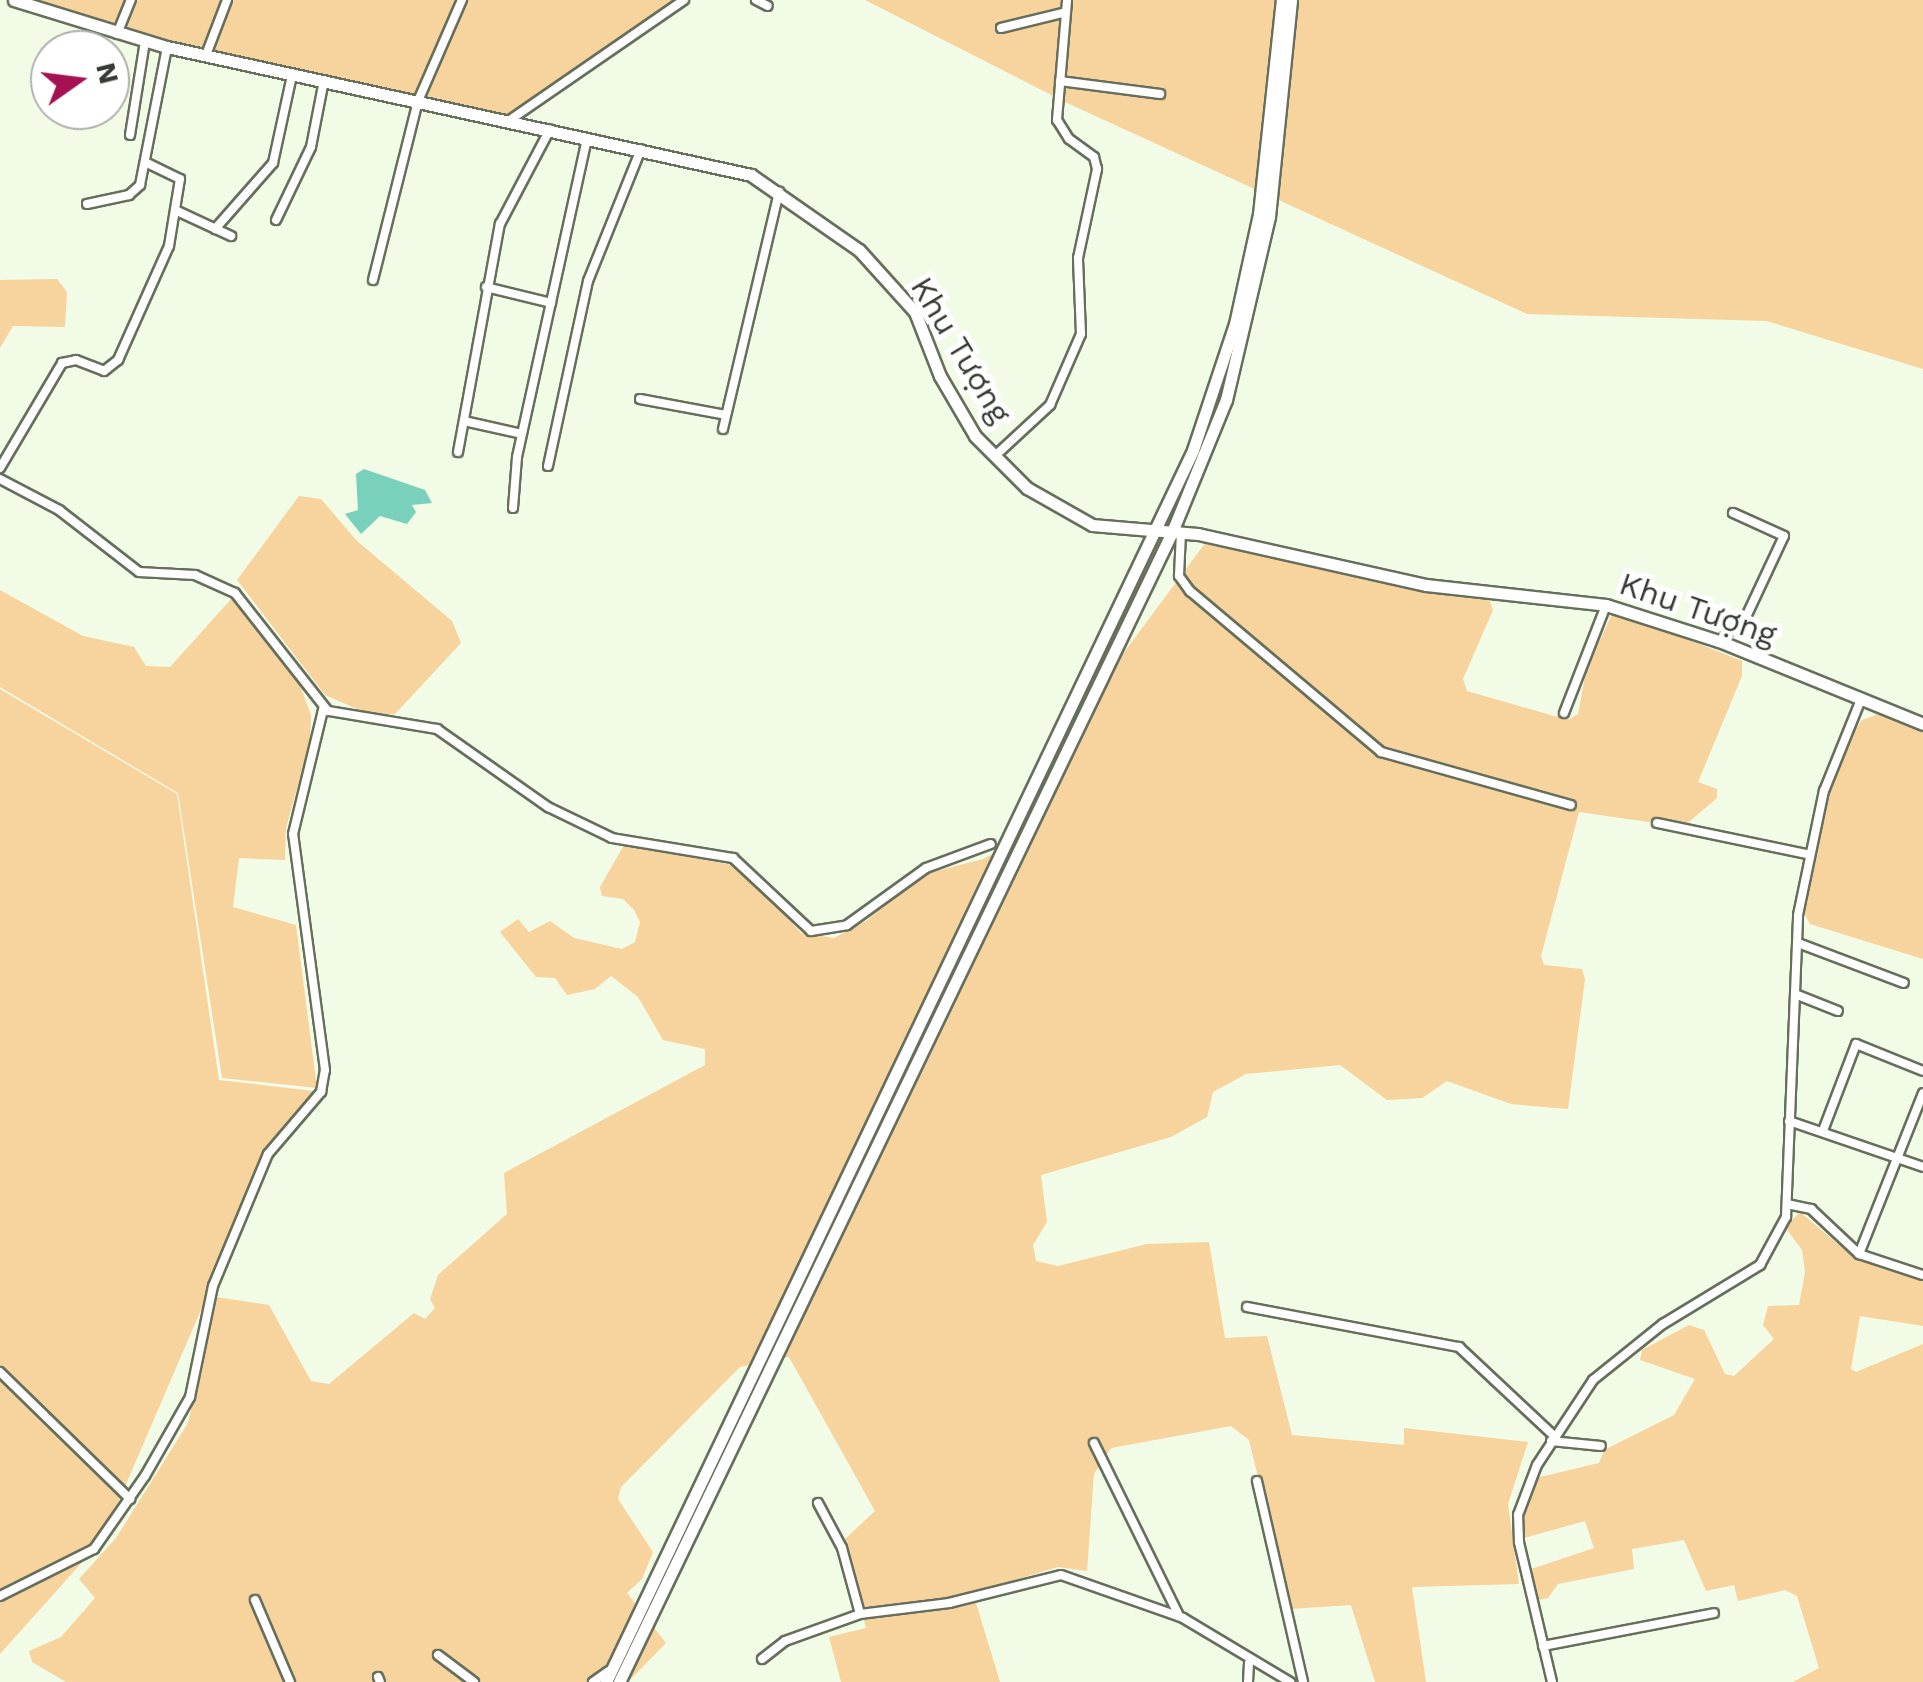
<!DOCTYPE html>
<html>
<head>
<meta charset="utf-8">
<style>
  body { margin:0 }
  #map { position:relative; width:1923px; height:1682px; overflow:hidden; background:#f1fbe6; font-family:"Work Sans",sans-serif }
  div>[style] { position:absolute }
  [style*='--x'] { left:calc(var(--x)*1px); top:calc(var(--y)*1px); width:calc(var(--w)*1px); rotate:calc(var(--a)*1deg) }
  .green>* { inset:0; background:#f7d39d }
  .water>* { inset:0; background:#79d1bc }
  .roads { filter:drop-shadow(2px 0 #666f5c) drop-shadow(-2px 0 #666f5c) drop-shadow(0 2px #666f5c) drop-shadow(0 -2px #666f5c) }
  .street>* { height:8px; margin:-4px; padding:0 4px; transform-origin:4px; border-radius:4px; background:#fff }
  .secondary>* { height:11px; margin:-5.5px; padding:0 5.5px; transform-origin:5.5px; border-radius:5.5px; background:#fff }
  span { translate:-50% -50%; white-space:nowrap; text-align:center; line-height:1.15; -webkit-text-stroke:10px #fff; paint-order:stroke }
  .street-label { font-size:32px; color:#373a32 }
  .north { position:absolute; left:30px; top:30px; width:100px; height:100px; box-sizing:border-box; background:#fff; border:2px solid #afb0ad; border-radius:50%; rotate:76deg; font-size:28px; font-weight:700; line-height:40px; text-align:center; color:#373a32 }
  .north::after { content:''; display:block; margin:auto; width:35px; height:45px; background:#a41252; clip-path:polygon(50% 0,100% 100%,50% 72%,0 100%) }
</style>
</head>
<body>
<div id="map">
  <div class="green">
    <div style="clip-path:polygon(29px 0,680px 0,505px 116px,151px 38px)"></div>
    <div style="clip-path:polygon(865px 0,1923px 0,1923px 369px,1767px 321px,1527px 314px,1065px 102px)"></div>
    <div style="clip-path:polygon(57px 279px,67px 292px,65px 327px,13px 326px,0 348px,0 280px)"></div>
    <div style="clip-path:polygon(299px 496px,321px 499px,357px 541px,452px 621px,461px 643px,395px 714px,371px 715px,325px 695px,237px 580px)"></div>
    <div style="clip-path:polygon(1206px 542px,1427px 592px,1489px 599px,1493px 610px,1463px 679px,1467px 691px,1568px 720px,1578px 714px,1586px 671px,1611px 616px,1622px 613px,1742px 661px,1742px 676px,1698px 782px,1717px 789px,1717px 798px,1683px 827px,1579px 812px,1541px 956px,1544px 965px,1582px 969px,1585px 979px,1568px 1109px,1511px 1104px,1447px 1081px,1422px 1098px,1387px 1100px,1340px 1065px,1246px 1074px,1213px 1092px,1207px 1117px,1171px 1137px,1041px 1175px,1047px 1222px,1033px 1245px,1036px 1261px,1058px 1266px,1147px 1244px,1209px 1242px,1225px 1338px,1267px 1336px,1292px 1435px,1404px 1445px,1404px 1428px,1528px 1442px,1508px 1504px,1519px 1584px,1412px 1587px,1426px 1682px,1375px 1682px,1351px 1605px,1290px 1609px,1249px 1440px,1231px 1426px,1111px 1448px,1094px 1474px,1087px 1571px,1058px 1567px,973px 1593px,1000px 1682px,841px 1682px,829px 1637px,866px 1628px,843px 1541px,875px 1511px,789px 1357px,740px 1367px,621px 1487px,618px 1499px,653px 1552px,642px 1579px,627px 1593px,666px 1643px,628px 1682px,66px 1682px,32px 1662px,29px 1651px,61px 1637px,95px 1598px,79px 1579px,116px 1538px,188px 1423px,216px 1297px,269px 1305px,311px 1381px,329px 1384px,414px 1313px,425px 1319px,435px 1308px,430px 1299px,438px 1275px,507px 1214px,504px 1173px,705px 1065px,705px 1049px,663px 1040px,638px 997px,611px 976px,595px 989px,567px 995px,555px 978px,536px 977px,500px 932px,518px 919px,529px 932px,550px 921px,574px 938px,622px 949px,635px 942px,640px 922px,634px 910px,623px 899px,602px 896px,600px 887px,624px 845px,743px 867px,801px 933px,834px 938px,866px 921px,921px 875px,983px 859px,998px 851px,1076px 717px)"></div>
    <div style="clip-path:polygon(0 590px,83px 636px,134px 647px,146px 666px,170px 667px,233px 597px,298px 680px,311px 715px,310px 741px,286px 828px,285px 860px,239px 858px,233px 907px,296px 925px,317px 1088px,222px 1078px,178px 793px,0 687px)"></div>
    <div style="clip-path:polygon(0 689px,177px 794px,219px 1080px,321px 1092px,268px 1154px,102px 1540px,0 1654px)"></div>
    <div style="clip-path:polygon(1879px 714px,1923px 730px,1923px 959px,1810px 924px,1803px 911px,1812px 847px,1847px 742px,1862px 720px)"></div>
    <div style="clip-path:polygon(1800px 1212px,1856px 1259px,1923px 1280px,1923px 1326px,1860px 1316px,1851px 1369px,1856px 1372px,1923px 1344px,1923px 1682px,1793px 1682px,1819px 1668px,1797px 1596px,1785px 1590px,1738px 1601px,1734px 1585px,1706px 1591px,1684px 1540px,1632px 1549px,1634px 1569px,1558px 1584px,1548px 1598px,1534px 1601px,1531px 1569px,1594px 1548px,1585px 1521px,1524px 1538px,1521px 1521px,1536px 1478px,1599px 1463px,1604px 1450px,1674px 1415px,1695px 1379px,1640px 1360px,1642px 1350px,1689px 1325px,1704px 1330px,1725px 1374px,1734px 1376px,1774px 1339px,1763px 1325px,1768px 1306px,1799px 1305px,1805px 1272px,1802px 1250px,1785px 1227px)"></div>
  </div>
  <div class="water">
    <div style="clip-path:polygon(364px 469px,425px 490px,432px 503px,412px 505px,416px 512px,407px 524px,380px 516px,361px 534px,345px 514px,358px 510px,356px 474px)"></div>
  </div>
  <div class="roads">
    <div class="street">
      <div style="--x:756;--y:0;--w:13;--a:27"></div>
      <div style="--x:1001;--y:28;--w:67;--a:-13.8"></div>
      <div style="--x:117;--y:34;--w:37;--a:-68"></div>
      <div style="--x:206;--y:55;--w:59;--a:-69.1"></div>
      <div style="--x:1060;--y:81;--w:101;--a:7.4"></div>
      <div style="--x:507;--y:122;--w:215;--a:-34.6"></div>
      <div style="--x:130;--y:135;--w:95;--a:-80.9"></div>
      <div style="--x:87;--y:204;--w:43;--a:-12.1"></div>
      <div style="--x:129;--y:195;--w:15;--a:-42"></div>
      <div style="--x:140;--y:185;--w:141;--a:-78.9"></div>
      <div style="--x:175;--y:210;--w:62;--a:24.9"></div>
      <div style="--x:276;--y:220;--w:81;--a:-64.4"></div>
      <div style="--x:311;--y:147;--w:68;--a:-79"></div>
      <div style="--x:215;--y:229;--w:88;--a:-48.7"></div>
      <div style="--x:273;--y:163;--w:90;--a:-77.8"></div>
      <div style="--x:373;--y:280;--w:185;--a:-75.9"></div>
      <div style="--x:418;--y:101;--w:110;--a:-66.5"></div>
      <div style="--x:486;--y:287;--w:67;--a:13.8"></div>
      <div style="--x:640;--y:399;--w:87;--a:10.5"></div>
      <div style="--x:464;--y:421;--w:59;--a:12.6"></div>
      <div style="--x:723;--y:429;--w:244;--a:-76.7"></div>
      <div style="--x:458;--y:452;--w:232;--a:-79.6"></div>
      <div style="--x:500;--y:224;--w:107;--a:-62.2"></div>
      <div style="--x:996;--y:455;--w:74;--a:-42.8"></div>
      <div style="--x:1050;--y:405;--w:77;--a:-66.4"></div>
      <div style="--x:1081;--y:334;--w:76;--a:-92.3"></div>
      <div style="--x:1078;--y:258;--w:91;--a:-77.9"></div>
      <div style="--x:1097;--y:169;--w:12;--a:-104"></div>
      <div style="--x:1094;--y:157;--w:31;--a:-144"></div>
      <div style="--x:1069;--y:139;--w:22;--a:-122"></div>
      <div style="--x:1057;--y:120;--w:120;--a:-85.2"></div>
      <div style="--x:548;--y:466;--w:189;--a:-77.8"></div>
      <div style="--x:588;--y:281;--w:142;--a:-68.1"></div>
      <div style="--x:0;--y:468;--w:122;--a:-59.4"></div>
      <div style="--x:62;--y:363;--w:14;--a:-12"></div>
      <div style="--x:76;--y:360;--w:30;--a:21"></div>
      <div style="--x:104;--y:371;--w:18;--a:-38"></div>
      <div style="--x:118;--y:360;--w:125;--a:-65.9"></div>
      <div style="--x:169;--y:246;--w:68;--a:-80.7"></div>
      <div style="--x:180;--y:179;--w:37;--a:-154"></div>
      <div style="--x:0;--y:479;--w:67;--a:27.7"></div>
      <div style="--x:59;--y:510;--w:101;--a:37.8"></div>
      <div style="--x:139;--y:572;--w:56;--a:3.1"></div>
      <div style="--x:195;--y:575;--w:44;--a:24.2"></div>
      <div style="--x:235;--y:593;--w:150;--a:51.8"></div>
      <div style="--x:513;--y:508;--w:51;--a:-85.5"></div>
      <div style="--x:517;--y:457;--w:326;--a:-77.6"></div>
      <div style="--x:1181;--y:533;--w:43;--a:92.7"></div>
      <div style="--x:1179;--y:576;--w:19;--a:54"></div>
      <div style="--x:1190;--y:591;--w:250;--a:40.1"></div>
      <div style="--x:1381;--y:752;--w:197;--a:15.6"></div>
      <div style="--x:1719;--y:641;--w:36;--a:-42"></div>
      <div style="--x:1746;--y:617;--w:89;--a:-64.9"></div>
      <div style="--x:1784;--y:536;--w:56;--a:-155.7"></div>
      <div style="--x:1564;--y:713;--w:116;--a:-68.7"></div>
      <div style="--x:1657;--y:823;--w:153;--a:11.7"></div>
      <div style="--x:1798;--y:943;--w:113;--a:20.7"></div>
      <div style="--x:1795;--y:994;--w:46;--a:21.6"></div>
      <div style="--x:1789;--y:1121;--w:142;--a:18.9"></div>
      <div style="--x:1824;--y:1128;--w:90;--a:-69.1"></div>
      <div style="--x:1856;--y:1044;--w:72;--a:21.9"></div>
      <div style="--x:1787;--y:1204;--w:25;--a:12"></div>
      <div style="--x:1811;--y:1209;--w:66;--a:43.2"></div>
      <div style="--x:1859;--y:1254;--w:67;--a:18.2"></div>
      <div style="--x:1859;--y:1254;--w:173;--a:-68.3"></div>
      <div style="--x:1247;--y:1307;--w:216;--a:10.7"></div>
      <div style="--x:1459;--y:1347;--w:130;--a:43.1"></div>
      <div style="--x:0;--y:1372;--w:182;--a:44.3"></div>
      <div style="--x:1551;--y:1441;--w:50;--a:5.7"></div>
      <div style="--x:1094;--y:1443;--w:193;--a:63.8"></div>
      <div style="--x:1257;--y:1481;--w:206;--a:77.1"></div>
      <div style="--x:818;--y:1503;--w:51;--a:61.9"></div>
      <div style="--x:842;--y:1548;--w:68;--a:74.7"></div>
      <div style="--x:0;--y:1596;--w:105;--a:-26.6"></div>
      <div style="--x:94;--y:1549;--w:89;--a:-55.1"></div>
      <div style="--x:145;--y:1476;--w:91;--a:-60.3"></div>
      <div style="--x:190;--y:1397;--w:113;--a:-78.3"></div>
      <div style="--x:213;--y:1286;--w:143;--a:-67.4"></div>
      <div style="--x:268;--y:1154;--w:82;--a:-49.5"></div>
      <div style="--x:321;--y:1092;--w:22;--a:-80"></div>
      <div style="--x:325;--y:1070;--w:238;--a:-97.7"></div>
      <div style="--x:293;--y:834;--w:128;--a:-76.4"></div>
      <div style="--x:323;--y:710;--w:116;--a:9.5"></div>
      <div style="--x:437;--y:729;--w:136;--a:35.1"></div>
      <div style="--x:548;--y:807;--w:71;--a:25.8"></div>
      <div style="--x:612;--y:838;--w:123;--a:9.4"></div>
      <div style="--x:733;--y:858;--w:107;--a:43.1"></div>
      <div style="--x:811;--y:931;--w:36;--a:-9"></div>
      <div style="--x:847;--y:925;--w:97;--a:-35.8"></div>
      <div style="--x:926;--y:868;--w:69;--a:-20.3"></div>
      <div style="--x:255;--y:1600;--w:89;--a:66.9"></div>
      <div style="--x:1543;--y:1646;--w:174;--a:-10.9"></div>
      <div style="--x:438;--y:1655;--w:45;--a:36.9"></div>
      <div style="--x:762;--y:1659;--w:29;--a:-38"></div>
      <div style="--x:785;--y:1641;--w:80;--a:-19.8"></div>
      <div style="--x:860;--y:1614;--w:90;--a:-7"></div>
      <div style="--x:949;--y:1603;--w:115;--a:-14"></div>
      <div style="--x:1061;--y:1575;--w:129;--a:19.4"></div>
      <div style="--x:1183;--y:1618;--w:125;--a:30.9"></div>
      <div style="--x:378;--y:1677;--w:5;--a:68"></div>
      <div style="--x:593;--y:1682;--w:19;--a:-35"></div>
      <div style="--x:1248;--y:1682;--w:19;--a:-87"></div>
      <div style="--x:1552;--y:1682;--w:144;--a:-103.3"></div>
      <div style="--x:1519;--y:1542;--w:27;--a:-92"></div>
      <div style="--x:1518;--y:1515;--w:53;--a:-69.2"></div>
      <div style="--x:1537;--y:1465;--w:102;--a:-56.6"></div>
      <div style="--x:1593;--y:1380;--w:90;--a:-38.7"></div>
      <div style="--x:1663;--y:1324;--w:114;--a:-31.3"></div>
      <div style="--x:1760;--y:1265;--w:55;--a:-61.6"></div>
      <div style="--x:1786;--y:1217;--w:302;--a:-87.7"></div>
      <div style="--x:1798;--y:915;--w:127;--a:-78.2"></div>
      <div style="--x:1824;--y:791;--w:96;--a:-68"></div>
    </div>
    <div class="secondary">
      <div style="--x:14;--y:0;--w:160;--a:17.1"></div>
      <div style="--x:167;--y:47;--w:598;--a:12.36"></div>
      <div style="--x:751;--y:175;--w:131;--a:34.8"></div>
      <div style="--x:859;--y:250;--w:84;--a:47.9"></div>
      <div style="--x:915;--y:312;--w:69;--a:68.7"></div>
      <div style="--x:940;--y:376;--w:69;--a:59.7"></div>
      <div style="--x:975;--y:436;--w:74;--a:45"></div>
      <div style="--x:1027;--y:488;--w:75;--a:29.6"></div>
      <div style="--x:1092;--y:525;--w:106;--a:4.9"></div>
      <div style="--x:1198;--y:534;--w:234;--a:12.6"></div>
      <div style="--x:1426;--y:585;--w:181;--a:6.3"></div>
      <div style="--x:1606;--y:605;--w:119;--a:17.7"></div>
      <div style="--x:1719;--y:641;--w:220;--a:22.1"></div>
      <div style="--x:606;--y:1682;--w:1365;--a:-64.52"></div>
      <div style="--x:1193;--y:450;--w:133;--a:-71.6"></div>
      <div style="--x:1235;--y:324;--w:113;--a:-77.7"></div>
      <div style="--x:1259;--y:214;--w:215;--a:-83.9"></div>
      <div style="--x:619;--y:1682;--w:1276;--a:-64.32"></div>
      <div style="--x:1172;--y:532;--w:143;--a:-67.8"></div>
      <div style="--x:1226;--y:400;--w:188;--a:-76.8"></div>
      <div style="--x:1269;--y:217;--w:218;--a:-84.2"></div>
    </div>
  </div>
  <div class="street-label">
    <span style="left:961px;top:350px;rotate:59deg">Khu Tượng</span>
    <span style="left:1698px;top:609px;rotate:19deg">Khu Tượng</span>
  </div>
  <div class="north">N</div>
</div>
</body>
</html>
